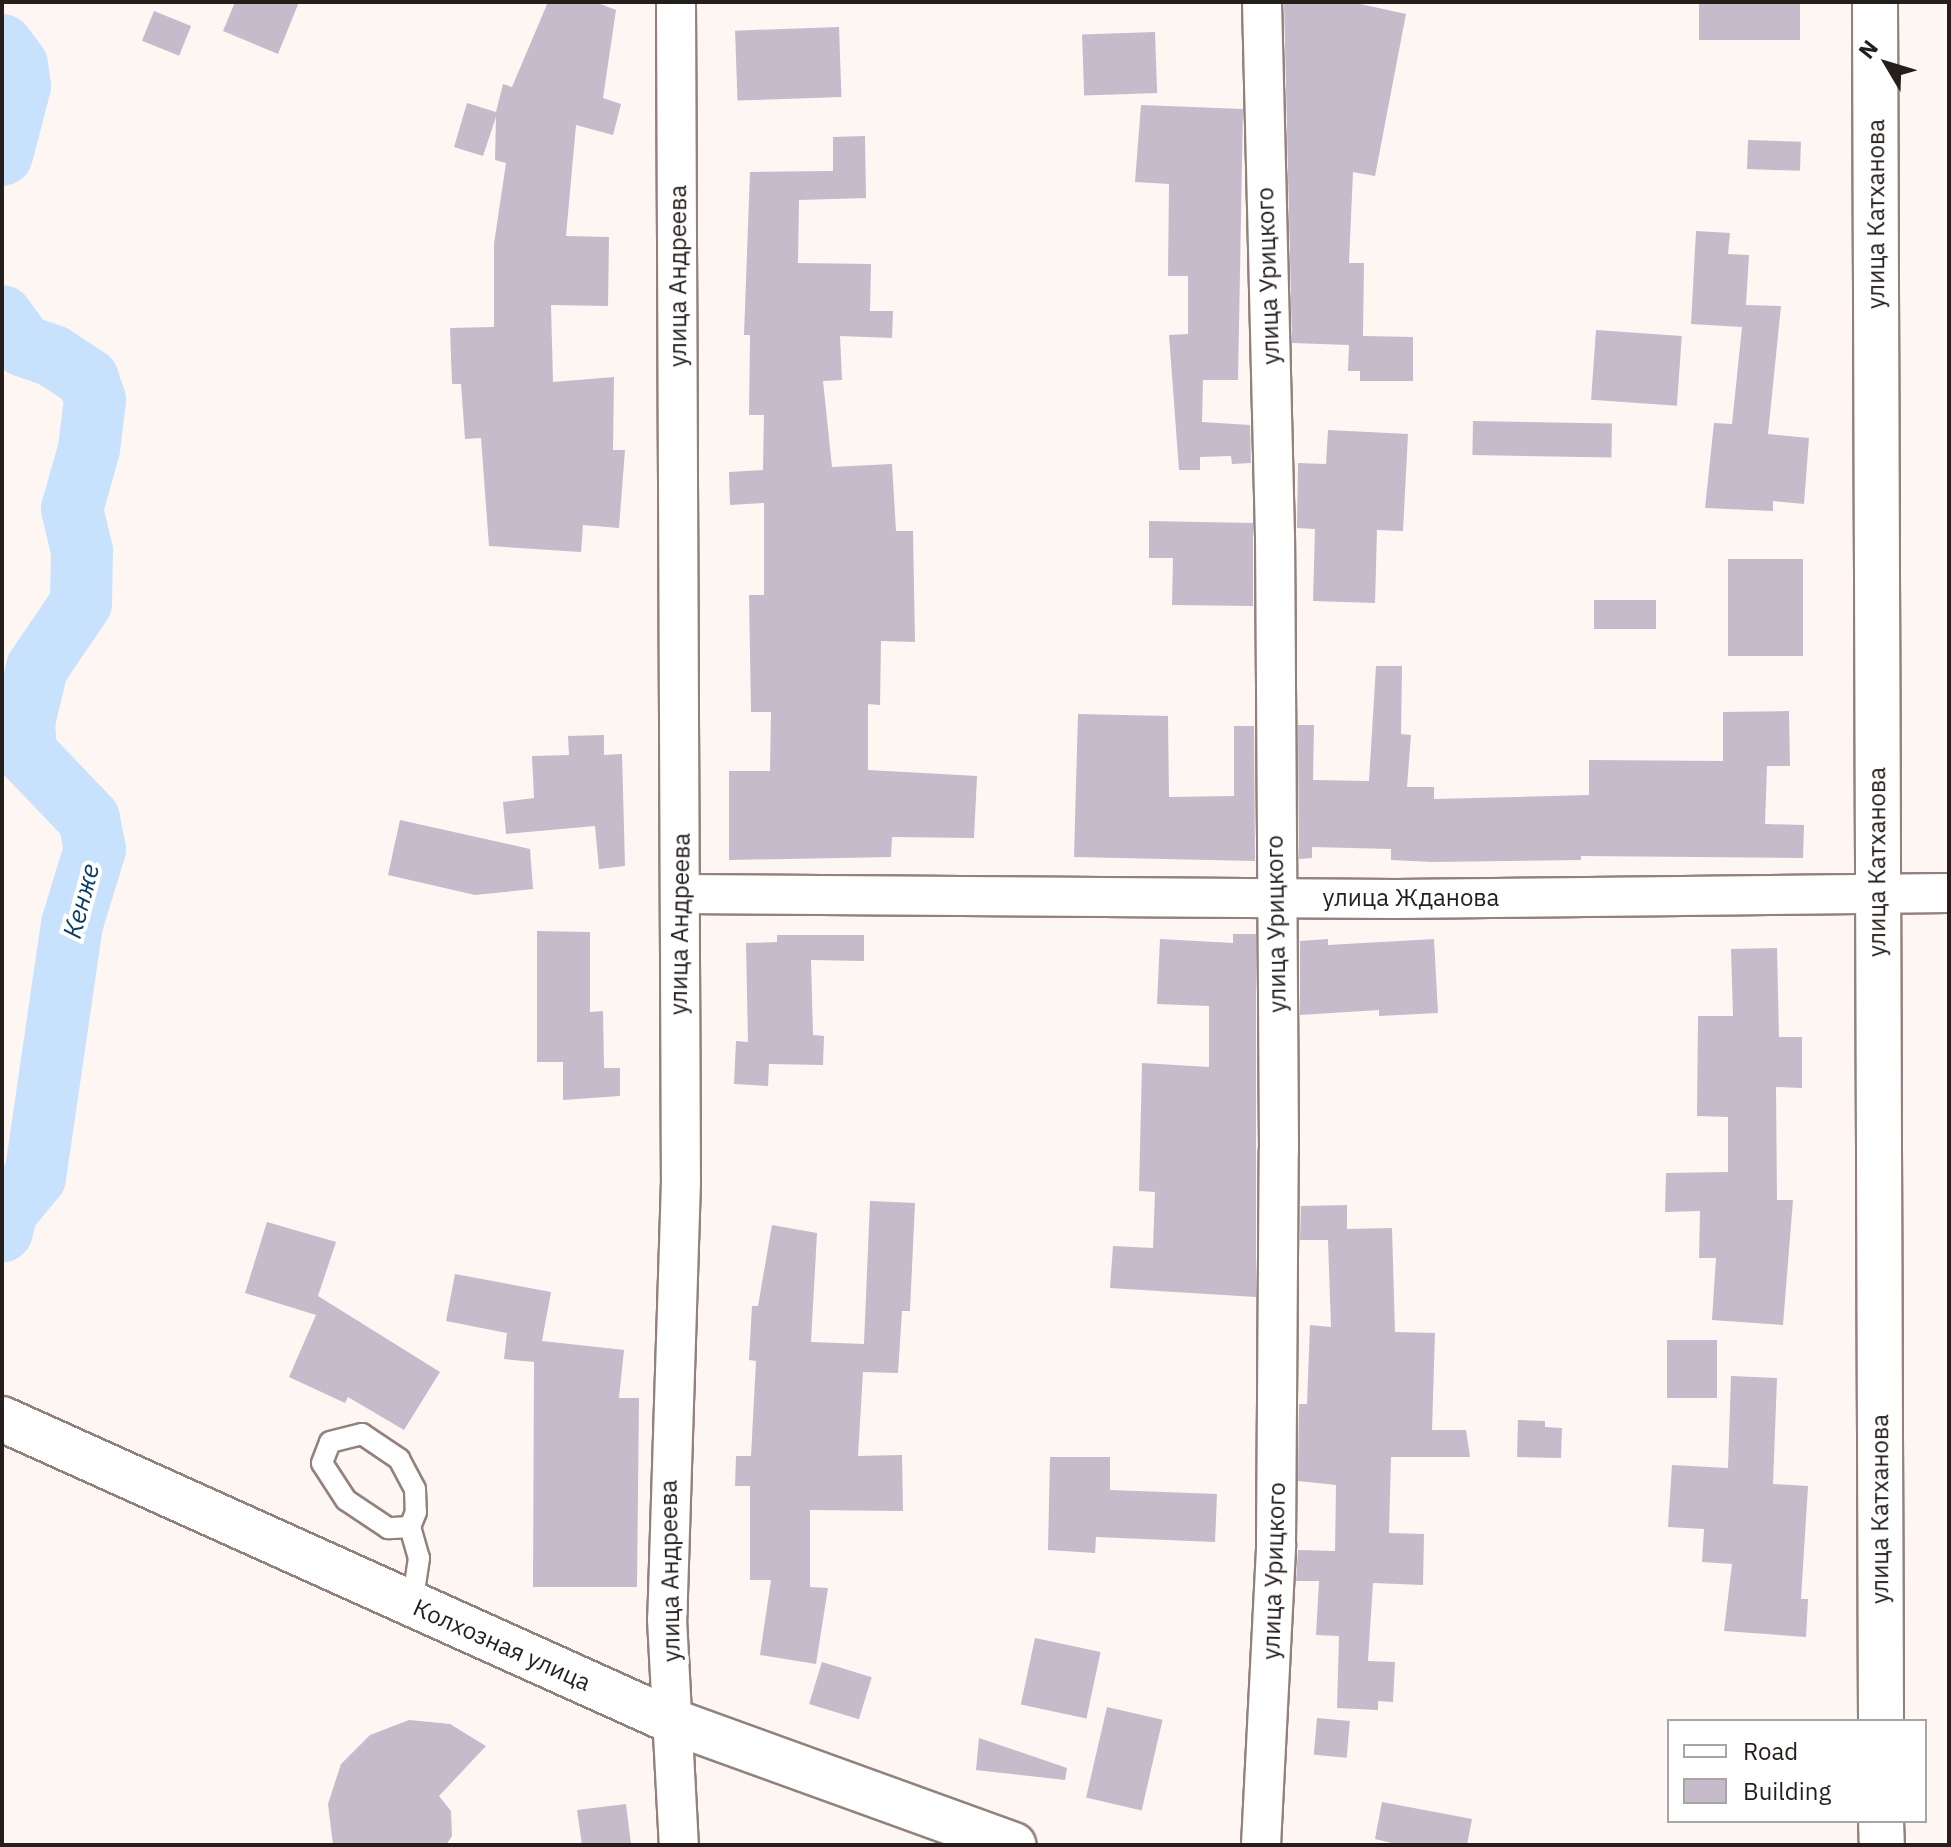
<!DOCTYPE html>
<html>
<head>
<meta charset="utf-8">
<style>
  body { margin:0 }
  #map { position:relative; width:1951px; height:1847px; overflow:hidden; background:#fef6f3; font-family:"IBM Plex Sans",sans-serif }
  div>[style] { position:absolute }
  [style*='--x'] { left:calc(var(--x)*1px); top:calc(var(--y)*1px); width:calc(var(--w)*1px); rotate:calc(var(--a)*1deg) }
  .river>* { height:62px; margin:-31px; padding:0 31px; transform-origin:31px; border-radius:31px; background:#c8e2fd }
  .building>* { inset:0; background:#c5bbca; transform-origin:0 0 }
  .roads { filter:drop-shadow(2px 0 #93827c) drop-shadow(-2px 0 #93827c) drop-shadow(0 2px #93827c) drop-shadow(0 -2px #93827c) }
  .service>* { height:20px; margin:-10px; padding:0 10px; transform-origin:10px; border-radius:10px; background:#fff }
  .minor>* { height:38px; margin:-19px; padding:0 19px; transform-origin:19px; border-radius:19px; background:#fff }
  .tertiary>* { height:44px; margin:-22px; padding:0 22px; transform-origin:22px; border-radius:22px; background:#fff }
  span { translate:-50% -50%; white-space:nowrap; text-align:center; line-height:1.15; -webkit-text-stroke:8px #fff; paint-order:stroke }
  .street-label { font-size:24px; color:#251f1c }
  .water-label { font-size:26px; color:#0a3d65; font-style:italic }
  .frame { position:absolute; inset:0; border:4px solid #251f1c; pointer-events:none }
  .legend { position:absolute; left:1667px; top:1719px; width:260px; height:104px; box-sizing:border-box; background:#fff; border:2px solid #a8a5a4; margin:0; padding:10px 14px; list-style:none; font-size:24px; color:#251f1c }
  .legend li { display:flex; align-items:center; gap:16px; height:40px }
  .legend b { width:40px; border:2px solid #a8a5a4 }
  .north { position:absolute; left:1847px; top:24px; width:80px; height:80px; -webkit-text-stroke:6px #fff; paint-order:stroke; rotate:308deg; font-size:22px; font-weight:700; line-height:32px; text-align:center; color:#251f1c }
  .north::after { content:''; display:block; margin:auto; width:28px; height:36px; background:#251f1c; clip-path:polygon(50% 0,100% 100%,50% 72%,0 100%) }
</style>
</head>
<body>
<div id="map">
  <div class="river">
    <div style="--x:2;--y:45;--w:25;--a:53"></div>
    <div style="--x:17;--y:65;--w:21;--a:82"></div>
    <div style="--x:20;--y:86;--w:71;--a:104.6"></div>
    <div style="--x:2;--y:316;--w:37;--a:54"></div>
    <div style="--x:24;--y:346;--w:31;--a:19"></div>
    <div style="--x:53;--y:356;--w:42;--a:33.3"></div>
    <div style="--x:88;--y:379;--w:22;--a:72"></div>
    <div style="--x:95;--y:400;--w:49;--a:97"></div>
    <div style="--x:89;--y:449;--w:62;--a:105.8"></div>
    <div style="--x:72;--y:509;--w:43;--a:76.6"></div>
    <div style="--x:82;--y:551;--w:52;--a:91.1"></div>
    <div style="--x:81;--y:603;--w:78;--a:124.1"></div>
    <div style="--x:37;--y:668;--w:57;--a:103.3"></div>
    <div style="--x:24;--y:723;--w:30;--a:86"></div>
    <div style="--x:26;--y:753;--w:91;--a:46.3"></div>
    <div style="--x:89;--y:819;--w:31;--a:79"></div>
    <div style="--x:95;--y:849;--w:78;--a:107"></div>
    <div style="--x:72;--y:924;--w:256;--a:98.3"></div>
    <div style="--x:35;--y:1177;--w:44;--a:129.5"></div>
    <div style="--x:7;--y:1211;--w:21;--a:104"></div>
  </div>
  <div class="building">
    <div style="clip-path:polygon(235px 2px,299px 2px,278px 54px,223px 31px)"></div>
    <div style="clip-path:polygon(548px 2px,595px 2px,616px 10px,603px 98px,621px 104px,613px 135px,576px 125px,566px 236px,609px 237px,608px 306px,551px 305px,553px 382px,614px 377px,613px 450px,625px 450px,619px 528px,583px 525px,581px 552px,489px 546px,481px 438px,465px 439px,461px 384px,452px 384px,450px 328px,494px 327px,494px 244px,506px 163px,495px 160px,496px 117px,483px 156px,454px 147px,467px 103px,496px 112px,503px 84px,512px 87px)"></div>
    <div style="clip-path:polygon(1284px 2px,1351px 2px,1406px 14px,1375px 176px,1353px 172px,1349px 263px,1364px 263px,1363px 336px,1413px 337px,1413px 381px,1360px 381px,1360px 371px,1348px 371px,1349px 345px,1292px 343px)"></div>
    <div style="left:1699px;top:2px;width:101px;height:38px"></div>
    <div style="left:154px;top:11px;width:40px;height:32px;rotate:22deg"></div>
    <div style="left:839px;top:27px;width:70px;height:104px;rotate:88deg"></div>
    <div style="left:1155px;top:32px;width:61px;height:73px;rotate:88deg"></div>
    <div style="clip-path:polygon(1141px 105px,1243px 109px,1238px 380px,1203px 380px,1202px 422px,1250px 425px,1251px 463px,1232px 464px,1231px 456px,1200px 457px,1200px 470px,1179px 470px,1169px 335px,1188px 334px,1188px 276px,1168px 276px,1169px 184px,1135px 182px)"></div>
    <div style="clip-path:polygon(865px 136px,866px 198px,799px 200px,798px 263px,871px 264px,870px 311px,893px 311px,892px 338px,840px 336px,842px 380px,823px 381px,832px 467px,892px 464px,896px 531px,913px 531px,915px 642px,881px 641px,880px 705px,868px 704px,868px 770px,977px 776px,974px 838px,892px 837px,891px 857px,729px 860px,729px 771px,770px 771px,771px 712px,751px 712px,749px 595px,764px 595px,764px 503px,730px 505px,729px 472px,763px 470px,764px 415px,749px 415px,750px 335px,744px 335px,750px 172px,833px 171px,833px 137px)"></div>
    <div style="left:1748px;top:140px;width:53px;height:29px;rotate:2deg"></div>
    <div style="clip-path:polygon(1696px 231px,1730px 233px,1728px 254px,1749px 255px,1746px 305px,1781px 306px,1768px 434px,1809px 438px,1804px 504px,1773px 501px,1773px 511px,1705px 508px,1714px 423px,1732px 424px,1742px 327px,1691px 324px)"></div>
    <div style="left:1596px;top:330px;width:86px;height:70px;rotate:4deg"></div>
    <div style="left:1473px;top:421px;width:139px;height:34px;rotate:1deg"></div>
    <div style="clip-path:polygon(1328px 430px,1408px 434px,1403px 531px,1377px 530px,1375px 603px,1313px 601px,1315px 529px,1297px 528px,1298px 463px,1326px 464px)"></div>
    <div style="clip-path:polygon(1149px 521px,1253px 523px,1253px 606px,1172px 605px,1173px 558px,1149px 558px)"></div>
    <div style="left:1803px;top:559px;width:97px;height:75px;rotate:90deg"></div>
    <div style="left:1594px;top:600px;width:62px;height:29px"></div>
    <div style="clip-path:polygon(1376px 666px,1402px 666px,1401px 734px,1411px 735px,1407px 787px,1434px 787px,1434px 799px,1589px 795px,1589px 760px,1723px 761px,1723px 712px,1789px 711px,1790px 766px,1767px 766px,1765px 824px,1804px 825px,1803px 858px,1581px 856px,1581px 860px,1433px 862px,1391px 860px,1391px 849px,1312px 847px,1312px 858px,1299px 859px,1298px 725px,1314px 725px,1313px 780px,1369px 781px)"></div>
    <div style="clip-path:polygon(1078px 714px,1168px 716px,1169px 797px,1234px 796px,1234px 726px,1254px 726px,1255px 861px,1074px 857px)"></div>
    <div style="clip-path:polygon(604px 735px,604px 755px,622px 754px,625px 866px,599px 869px,595px 826px,506px 834px,503px 802px,534px 798px,532px 756px,569px 755px,568px 736px)"></div>
    <div style="clip-path:polygon(400px 820px,530px 849px,533px 889px,475px 895px,388px 875px)"></div>
    <div style="clip-path:polygon(537px 931px,590px 932px,590px 1012px,603px 1011px,604px 1068px,620px 1068px,620px 1096px,563px 1100px,563px 1062px,537px 1062px)"></div>
    <div style="clip-path:polygon(1233px 934px,1256px 934px,1256px 1297px,1110px 1288px,1113px 1246px,1153px 1248px,1155px 1192px,1139px 1191px,1142px 1063px,1209px 1067px,1209px 1006px,1157px 1004px,1160px 939px,1233px 943px)"></div>
    <div style="clip-path:polygon(777px 935px,864px 935px,864px 961px,811px 960px,813px 1035px,824px 1036px,823px 1065px,769px 1064px,768px 1086px,734px 1084px,736px 1041px,748px 1042px,746px 943px,777px 942px)"></div>
    <div style="clip-path:polygon(1328px 939px,1328px 945px,1434px 939px,1438px 1013px,1379px 1016px,1379px 1010px,1300px 1015px,1300px 941px)"></div>
    <div style="clip-path:polygon(1777px 948px,1779px 1037px,1802px 1037px,1802px 1088px,1776px 1087px,1777px 1200px,1793px 1200px,1783px 1325px,1712px 1320px,1716px 1258px,1699px 1258px,1700px 1211px,1665px 1212px,1666px 1173px,1728px 1172px,1728px 1117px,1697px 1116px,1698px 1016px,1733px 1016px,1731px 949px)"></div>
    <div style="clip-path:polygon(870px 1201px,915px 1203px,910px 1311px,902px 1311px,898px 1373px,863px 1372px,858px 1456px,902px 1455px,903px 1511px,810px 1510px,810px 1587px,828px 1588px,816px 1664px,760px 1655px,771px 1580px,750px 1580px,750px 1486px,735px 1486px,736px 1456px,751px 1456px,756px 1361px,749px 1360px,752px 1306px,758px 1306px,772px 1225px,817px 1233px,811px 1342px,864px 1344px)"></div>
    <div style="clip-path:polygon(1347px 1205px,1347px 1229px,1392px 1228px,1395px 1332px,1435px 1333px,1432px 1430px,1466px 1430px,1470px 1457px,1391px 1457px,1389px 1533px,1424px 1534px,1423px 1585px,1373px 1583px,1368px 1661px,1395px 1662px,1393px 1702px,1378px 1701px,1378px 1710px,1337px 1708px,1339px 1636px,1316px 1635px,1319px 1581px,1296px 1581px,1298px 1550px,1335px 1551px,1336px 1485px,1298px 1481px,1299px 1404px,1307px 1404px,1310px 1325px,1331px 1327px,1328px 1240px,1300px 1240px,1301px 1206px)"></div>
    <div style="clip-path:polygon(267px 1222px,336px 1242px,318px 1296px,440px 1372px,404px 1430px,348px 1397px,345px 1403px,289px 1377px,316px 1315px,245px 1293px)"></div>
    <div style="clip-path:polygon(455px 1274px,551px 1292px,542px 1341px,624px 1350px,619px 1398px,639px 1398px,637px 1587px,533px 1587px,534px 1362px,504px 1359px,507px 1333px,446px 1321px)"></div>
    <div style="left:1667px;top:1340px;width:50px;height:58px"></div>
    <div style="clip-path:polygon(1731px 1376px,1777px 1378px,1773px 1484px,1808px 1486px,1801px 1599px,1808px 1599px,1806px 1637px,1724px 1631px,1732px 1564px,1702px 1562px,1704px 1529px,1668px 1527px,1672px 1465px,1728px 1468px)"></div>
    <div style="clip-path:polygon(1518px 1420px,1545px 1421px,1545px 1427px,1562px 1428px,1561px 1458px,1517px 1457px)"></div>
    <div style="clip-path:polygon(1050px 1457px,1110px 1457px,1110px 1490px,1217px 1494px,1215px 1542px,1096px 1537px,1095px 1553px,1048px 1550px)"></div>
    <div style="left:1035px;top:1638px;width:67px;height:68px;rotate:12deg"></div>
    <div style="left:822px;top:1662px;width:52px;height:44px;rotate:17deg"></div>
    <div style="left:1107px;top:1707px;width:57px;height:93px;rotate:13deg"></div>
    <div style="left:1317px;top:1718px;width:33px;height:37px;rotate:5deg"></div>
    <div style="clip-path:polygon(409px 1720px,450px 1724px,486px 1746px,439px 1796px,451px 1811px,452px 1836px,446px 1845px,333px 1845px,328px 1804px,341px 1764px,370px 1735px)"></div>
    <div style="clip-path:polygon(979px 1738px,1067px 1768px,1065px 1780px,976px 1770px)"></div>
    <div style="clip-path:polygon(1382px 1802px,1472px 1819px,1467px 1845px,1400px 1845px,1375px 1839px)"></div>
    <div style="clip-path:polygon(626px 1804px,631px 1845px,582px 1845px,577px 1810px)"></div>
  </div>
  <div class="roads">
    <div class="service">
      <div style="--x:410;--y:1527;--w:22;--a:177"></div>
      <div style="--x:388;--y:1528;--w:50;--a:-146.3"></div>
      <div style="--x:346;--y:1500;--w:44;--a:-123"></div>
      <div style="--x:322;--y:1463;--w:22;--a:-69"></div>
      <div style="--x:330;--y:1442;--w:33;--a:-14"></div>
      <div style="--x:362;--y:1434;--w:45;--a:34"></div>
      <div style="--x:399;--y:1459;--w:34;--a:62"></div>
      <div style="--x:415;--y:1489;--w:23;--a:88"></div>
      <div style="--x:416;--y:1512;--w:16;--a:112"></div>
      <div style="--x:410;--y:1527;--w:32;--a:74"></div>
      <div style="--x:419;--y:1558;--w:48;--a:98.5"></div>
    </div>
    <div class="minor">
      <div style="--x:676;--y:2;--w:1179;--a:89.76"></div>
      <div style="--x:681;--y:1181;--w:438;--a:91.8"></div>
      <div style="--x:667;--y:1619;--w:226;--a:87"></div>
      <div style="--x:681;--y:894;--w:715;--a:0.4"></div>
      <div style="--x:1396;--y:899;--w:553;--a:-0.62"></div>
      <div style="--x:1261;--y:1845;--w:301;--a:-87.1"></div>
      <div style="--x:1276;--y:1544;--w:394;--a:-89.6"></div>
      <div style="--x:1279;--y:1150;--w:613;--a:-90.37"></div>
      <div style="--x:1275;--y:537;--w:535;--a:-91.39"></div>
    </div>
    <div class="tertiary">
      <div style="--x:1875;--y:2;--w:1719;--a:89.8"></div>
      <div style="--x:2;--y:1419;--w:737;--a:24.27"></div>
      <div style="--x:674;--y:1722;--w:361;--a:19.9"></div>
      <div style="--x:1881;--y:1821;--w:24;--a:88"></div>
    </div>
  </div>
  <div class="street-label">
    <span style="left:1876px;top:214px;rotate:-90deg">улица Катханова</span>
    <span style="left:678px;top:276px;rotate:-90deg">улица Андреева</span>
    <span style="left:1268px;top:276px;rotate:-92deg">улица Урицкого</span>
    <span style="left:1877px;top:862px;rotate:-90deg">улица Катханова</span>
    <span style="left:1411px;top:898px">улица Жданова</span>
    <span style="left:680px;top:924px;rotate:-89deg">улица Андреева</span>
    <span style="left:1276px;top:924px;rotate:-91deg">улица Урицкого</span>
    <span style="left:1880px;top:1509px;rotate:-90deg">улица Катханова</span>
    <span style="left:670px;top:1571px;rotate:-91deg">улица Андреева</span>
    <span style="left:1274px;top:1571px;rotate:-88deg">улица Урицкого</span>
    <span style="left:502px;top:1645px;rotate:24deg">Колхозная улица</span>
  </div>
  <div class="water-label">
    <span style="left:81px;top:901px;rotate:-75deg">Кенже</span>
  </div>
  <div class="frame"></div>
  <ul class="legend">
  <li><b style="height:10px;background:#fff"></b>Road</li>
  <li><b style="height:22px;background:#c5bbca"></b>Building</li>
  </ul>
  <div class="north">N</div>
</div>
</body>
</html>
